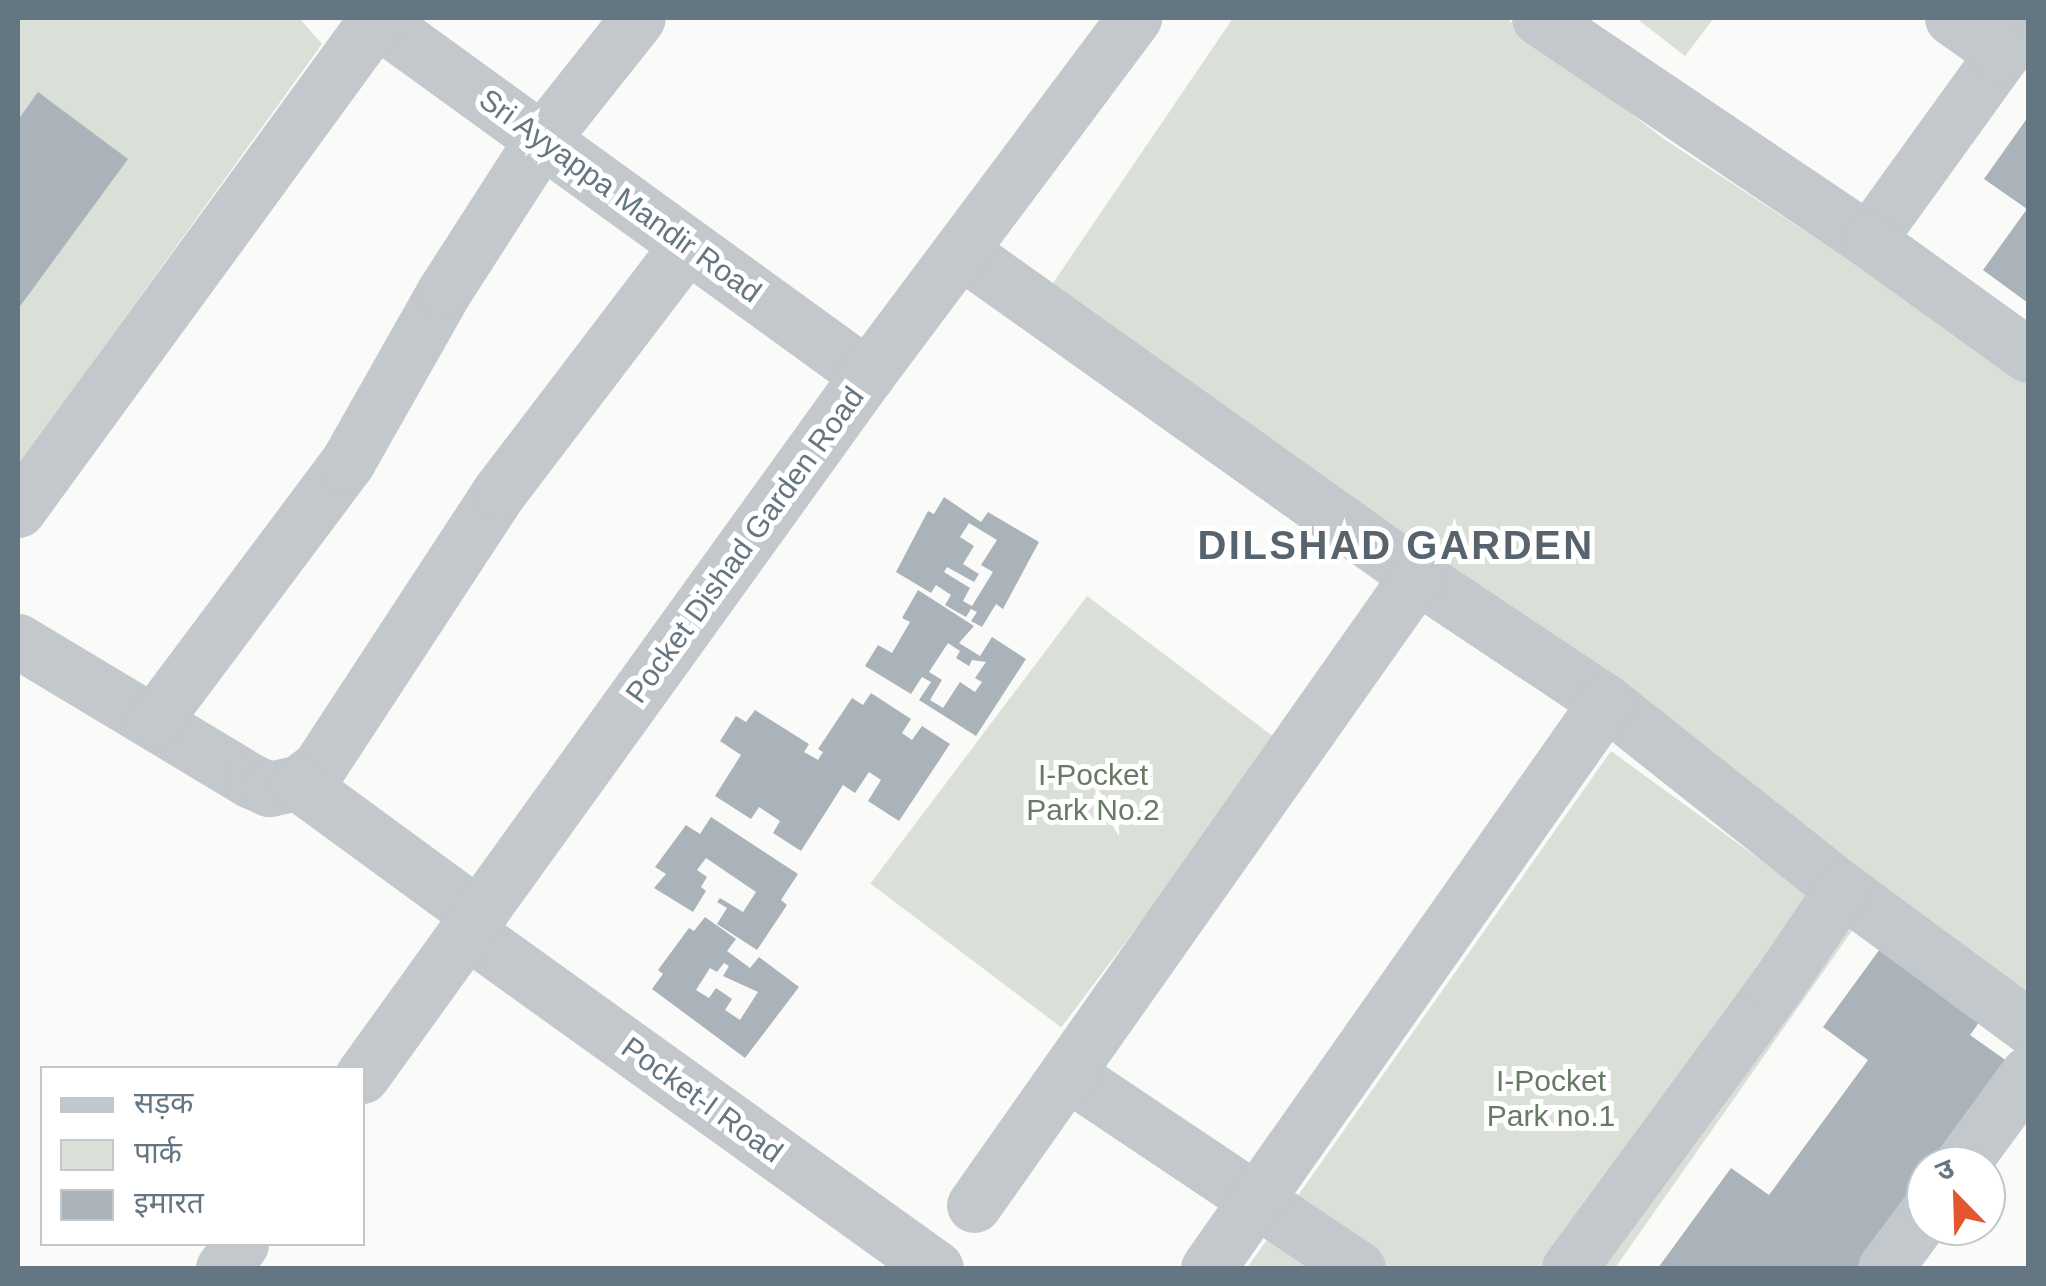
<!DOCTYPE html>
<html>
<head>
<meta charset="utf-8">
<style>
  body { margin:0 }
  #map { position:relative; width:2046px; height:1286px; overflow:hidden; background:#fafaf8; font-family:Helvetica,"Noto Sans Devanagari",sans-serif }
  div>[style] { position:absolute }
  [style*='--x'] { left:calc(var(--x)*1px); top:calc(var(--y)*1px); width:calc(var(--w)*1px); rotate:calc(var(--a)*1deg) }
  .green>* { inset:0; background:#dadfd7; transform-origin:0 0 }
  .building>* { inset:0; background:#aab3b9 }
  .minor>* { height:55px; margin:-27.5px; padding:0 27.5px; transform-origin:27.5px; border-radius:27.5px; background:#c3c8cc }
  span { translate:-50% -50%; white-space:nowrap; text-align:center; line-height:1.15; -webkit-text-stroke:10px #fff; paint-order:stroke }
  .street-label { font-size:30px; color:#657683 }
  .park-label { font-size:30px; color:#687a64 }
  .district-label { font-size:40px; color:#57646e; font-weight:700; letter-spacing:2.5px }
  .frame { position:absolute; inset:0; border:20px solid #657683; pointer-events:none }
  .legend { position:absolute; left:40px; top:1066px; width:325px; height:180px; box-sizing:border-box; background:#fff; border:2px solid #c1c8cd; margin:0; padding:12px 18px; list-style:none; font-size:30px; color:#657683 }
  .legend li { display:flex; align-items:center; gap:20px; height:50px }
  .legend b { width:50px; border:2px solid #c1c8cd }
  .north { position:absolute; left:1906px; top:1146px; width:100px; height:100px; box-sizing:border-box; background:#fff; border:2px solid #c1c8cd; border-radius:50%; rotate:337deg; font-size:28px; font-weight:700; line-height:40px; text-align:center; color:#657683 }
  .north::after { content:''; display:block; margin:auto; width:35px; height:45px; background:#e4572e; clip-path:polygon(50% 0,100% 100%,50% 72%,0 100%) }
</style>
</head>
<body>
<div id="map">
  <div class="green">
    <div style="clip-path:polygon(18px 18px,299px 18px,322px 44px,18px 466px)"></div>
    <div style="clip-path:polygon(1233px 18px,1506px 18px,1664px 139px,2028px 377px,2028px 998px,1049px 289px)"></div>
    <div style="clip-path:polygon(1636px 18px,1714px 18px,1685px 56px)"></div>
    <div style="left:1087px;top:596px;width:239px;height:360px;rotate:37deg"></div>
    <div style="clip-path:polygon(1611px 751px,1854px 928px,1615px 1268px,1247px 1268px)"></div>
  </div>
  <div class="building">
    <div style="clip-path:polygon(38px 92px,128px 159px,18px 309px,18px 120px)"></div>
    <div style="clip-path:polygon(2028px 117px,2028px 303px,1983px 270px,2027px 209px,1984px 179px)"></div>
    <div style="clip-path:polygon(evenodd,944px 497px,981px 522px,988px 512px,1039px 542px,1003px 609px,996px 604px,982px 627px,971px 621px,977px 612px,971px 609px,966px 617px,945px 605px,951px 595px,936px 585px,931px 593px,896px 572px,928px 511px,934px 514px,944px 497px,969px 523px,997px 540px,981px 565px,993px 572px,972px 606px,963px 601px,970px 588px,944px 572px,947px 567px,974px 582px,979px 574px,963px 564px,974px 546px,960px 537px,969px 523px)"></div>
    <div style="clip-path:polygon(evenodd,918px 590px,974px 626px,959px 643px,980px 656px,992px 637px,1026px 659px,976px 736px,919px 700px,931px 682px,922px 677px,911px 694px,865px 666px,878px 645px,892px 653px,910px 622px,902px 618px,918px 590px,948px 643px,960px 651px,956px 658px,969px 666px,972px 660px,986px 662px,975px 678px,982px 682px,975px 692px,960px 682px,943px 708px,930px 700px,942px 680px,929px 672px,948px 643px)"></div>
    <div style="clip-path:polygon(871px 693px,911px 719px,902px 733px,912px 740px,922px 726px,950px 744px,899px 821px,868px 801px,881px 780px,869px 772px,855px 793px,843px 785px,801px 851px,773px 833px,780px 821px,759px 807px,751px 819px,715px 796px,741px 755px,720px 741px,736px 716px,746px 722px,755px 710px,809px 744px,804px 752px,818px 760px,823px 752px,818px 749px,852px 698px,863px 705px)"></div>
    <div style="clip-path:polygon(711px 817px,798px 874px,781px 900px,787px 905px,757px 950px,717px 924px,727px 908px,717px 902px,720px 898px,743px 912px,756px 892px,706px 858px,697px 870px,707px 877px,701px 887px,706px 891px,693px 912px,654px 888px,666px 874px,655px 867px,686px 825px,700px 834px)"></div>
    <div style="clip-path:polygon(evenodd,705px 917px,736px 939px,727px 951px,750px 968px,759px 957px,799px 987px,745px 1058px,652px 989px,663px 974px,658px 970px,689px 928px,694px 931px,705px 917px,724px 963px,729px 966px,723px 976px,758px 992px,740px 1020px,725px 1010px,732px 999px,716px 988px,709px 998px,696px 990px,710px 968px,717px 972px,724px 963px)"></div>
    <div style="clip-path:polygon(1885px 942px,1985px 1014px,1970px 1035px,2011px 1064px,1936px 1166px,1926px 1166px,1926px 1180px,1862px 1268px,1658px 1268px,1731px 1168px,1769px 1195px,1868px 1060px,1823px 1027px)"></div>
  </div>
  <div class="minor">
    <div style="--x:374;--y:18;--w:609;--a:35.91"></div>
    <div style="--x:1539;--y:18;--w:397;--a:34"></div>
    <div style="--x:1868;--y:240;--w:274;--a:-54.2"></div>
    <div style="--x:1952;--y:18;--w:62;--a:35.2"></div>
    <div style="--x:1868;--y:240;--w:197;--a:35.7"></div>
    <div style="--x:962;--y:252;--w:559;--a:35.45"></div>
    <div style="--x:1417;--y:576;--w:227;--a:33.7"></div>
    <div style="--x:1606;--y:702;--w:301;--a:38.4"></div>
    <div style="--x:1842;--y:889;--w:231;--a:36.4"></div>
    <div style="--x:18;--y:510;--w:609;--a:-53.88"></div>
    <div style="--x:18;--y:641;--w:272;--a:31"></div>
    <div style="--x:251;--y:781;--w:20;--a:24"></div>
    <div style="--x:269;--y:789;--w:30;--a:-12"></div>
    <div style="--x:298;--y:783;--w:26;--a:-37"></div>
    <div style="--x:319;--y:767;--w:329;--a:-56.8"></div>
    <div style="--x:499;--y:492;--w:310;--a:-52.7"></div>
    <div style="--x:153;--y:722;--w:324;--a:-53.2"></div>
    <div style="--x:347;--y:463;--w:199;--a:-60.5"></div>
    <div style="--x:445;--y:290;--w:179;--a:-57.3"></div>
    <div style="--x:542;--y:139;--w:154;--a:-51.6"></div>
    <div style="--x:298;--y:783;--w:225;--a:36.2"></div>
    <div style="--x:468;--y:932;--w:576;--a:35.68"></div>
    <div style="--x:1068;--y:1074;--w:349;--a:33.8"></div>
    <div style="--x:362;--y:1076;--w:864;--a:-54.23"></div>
    <div style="--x:867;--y:375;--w:446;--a:-53.2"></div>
    <div style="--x:1960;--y:1166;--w:115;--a:-53.8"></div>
    <div style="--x:974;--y:1205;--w:769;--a:-54.84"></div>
    <div style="--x:223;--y:1268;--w:30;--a:-53"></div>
    <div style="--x:1208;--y:1268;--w:692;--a:-54.89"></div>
    <div style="--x:1569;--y:1268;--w:351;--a:-53.7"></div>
    <div style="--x:1777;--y:985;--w:116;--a:-55.9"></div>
    <div style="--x:1885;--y:1268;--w:69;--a:-53.3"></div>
  </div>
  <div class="street-label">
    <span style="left:620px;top:196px;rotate:36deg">Sri Ayyappa Mandir Road</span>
    <span style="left:745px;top:545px;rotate:-54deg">Pocket Dishad Garden Road</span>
    <span style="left:702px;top:1100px;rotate:36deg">Pocket-I Road</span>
  </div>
  <div class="park-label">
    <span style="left:1093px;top:792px">I-Pocket<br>Park No.2</span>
    <span style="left:1551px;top:1098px">I-Pocket<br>Park no.1</span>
  </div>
  <div class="district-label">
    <span style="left:1396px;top:545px">DILSHAD GARDEN</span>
  </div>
  <div class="frame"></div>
  <ul class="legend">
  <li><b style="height:12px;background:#c3c8cc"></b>सड़क</li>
  <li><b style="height:28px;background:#dadfd7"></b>पार्क</li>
  <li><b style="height:28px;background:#aab3b9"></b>इमारत</li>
  </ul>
  <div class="north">उ</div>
</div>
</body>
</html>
